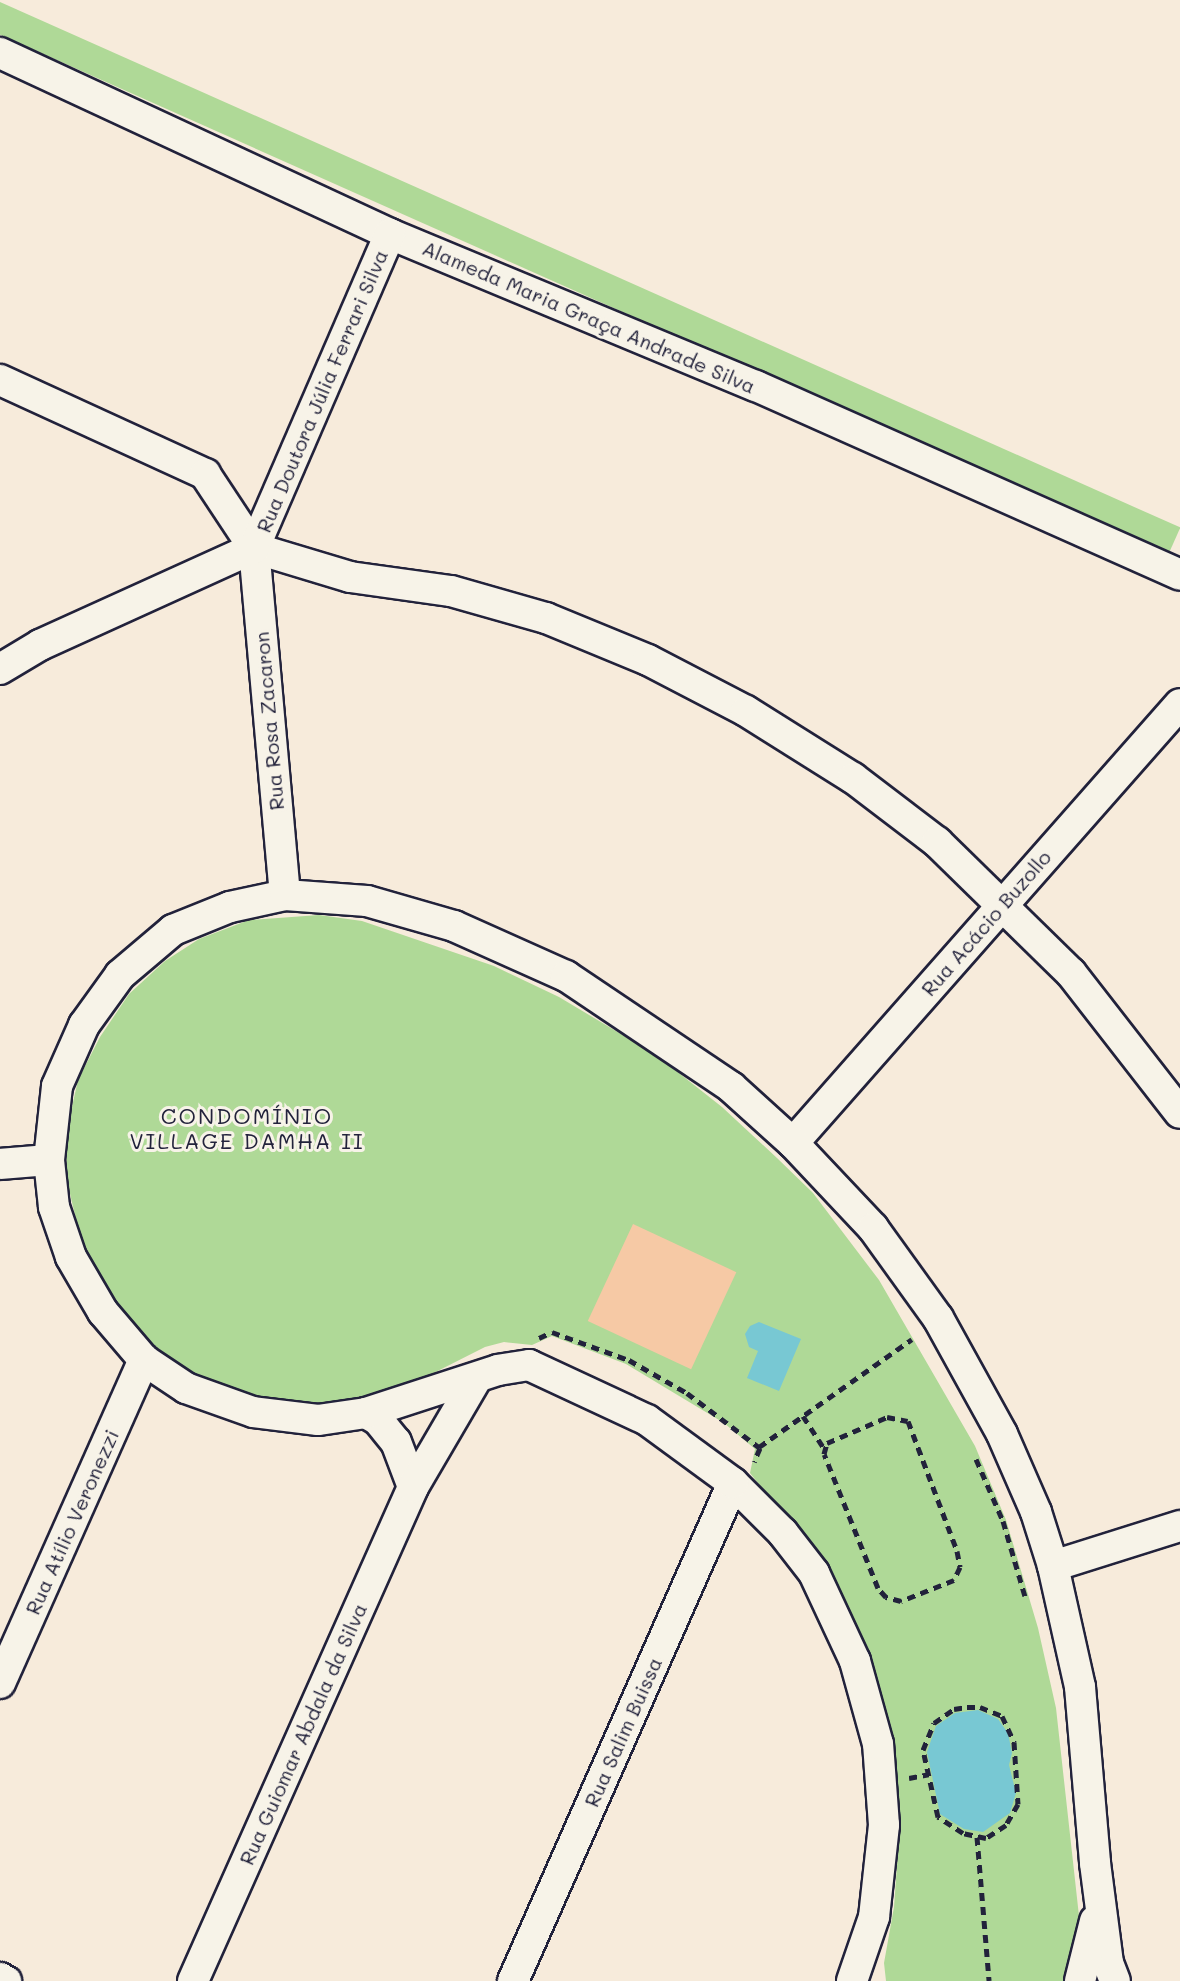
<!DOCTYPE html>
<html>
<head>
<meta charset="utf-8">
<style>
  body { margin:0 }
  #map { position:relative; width:1180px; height:1981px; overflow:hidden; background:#f7ebdb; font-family:Mali,sans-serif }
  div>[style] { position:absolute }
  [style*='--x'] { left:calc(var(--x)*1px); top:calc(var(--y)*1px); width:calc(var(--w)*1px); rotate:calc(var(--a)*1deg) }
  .green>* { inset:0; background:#afd997; transform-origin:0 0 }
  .water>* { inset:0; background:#78c8d3 }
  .building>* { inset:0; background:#f6c9a5; transform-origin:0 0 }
  .path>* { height:5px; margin-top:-2.5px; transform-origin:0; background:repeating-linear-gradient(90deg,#22223b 0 8px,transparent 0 14px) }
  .roads { filter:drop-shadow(2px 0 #22223b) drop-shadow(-2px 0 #22223b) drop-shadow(0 2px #22223b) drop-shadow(0 -2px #22223b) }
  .minor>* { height:30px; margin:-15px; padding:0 15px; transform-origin:15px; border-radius:15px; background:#f7f3e8 }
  span { translate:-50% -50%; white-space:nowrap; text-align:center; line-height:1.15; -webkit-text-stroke:6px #f7f3e8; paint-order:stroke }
  .street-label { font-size:20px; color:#22223b }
  .neighbourhood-label { font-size:22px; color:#22223b; letter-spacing:2px }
</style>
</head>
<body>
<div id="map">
  <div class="green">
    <div style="left:0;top:2px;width:1292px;height:30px;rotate:24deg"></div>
    <div style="clip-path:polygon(319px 915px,362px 921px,494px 966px,559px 997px,656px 1055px,722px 1107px,777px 1158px,813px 1193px,879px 1280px,975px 1446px,1006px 1520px,1038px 1628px,1056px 1708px,1080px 1925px,1064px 1981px,886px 1981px,884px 1963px,894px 1907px,900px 1824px,890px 1734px,804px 1541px,750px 1473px,755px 1449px,724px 1423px,626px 1364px,552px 1336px,532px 1345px,504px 1342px,485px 1347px,400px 1390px,318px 1404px,256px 1400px,190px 1373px,149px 1346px,110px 1304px,84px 1253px,66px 1177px,67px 1129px,78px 1080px,100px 1037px,129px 994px,165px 961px,199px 939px,249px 920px)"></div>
  </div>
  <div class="water">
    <div style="clip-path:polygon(759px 1322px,801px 1339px,779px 1391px,747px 1378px,758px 1351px,749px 1347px,745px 1334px,750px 1326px)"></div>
    <div style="clip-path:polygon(978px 1710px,998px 1719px,1008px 1733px,1012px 1753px,1009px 1765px,1016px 1793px,1010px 1813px,983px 1832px,964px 1829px,940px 1814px,927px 1752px,936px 1726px,955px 1713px)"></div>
  </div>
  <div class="building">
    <div style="left:633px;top:1224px;width:114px;height:107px;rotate:25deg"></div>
  </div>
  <div class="path">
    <div style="--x:539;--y:1338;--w:14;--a:-25"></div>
    <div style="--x:552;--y:1332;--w:82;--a:20"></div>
    <div style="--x:629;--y:1360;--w:67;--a:29.6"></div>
    <div style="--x:687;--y:1393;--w:91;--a:37"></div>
    <div style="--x:760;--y:1448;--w:15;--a:113"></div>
    <div style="--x:803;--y:1416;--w:38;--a:57"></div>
    <div style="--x:887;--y:1417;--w:21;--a:11"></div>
    <div style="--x:908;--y:1421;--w:139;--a:69.3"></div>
    <div style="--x:957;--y:1551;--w:16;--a:79"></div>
    <div style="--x:960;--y:1567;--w:14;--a:115"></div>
    <div style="--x:954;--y:1580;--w:57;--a:158.4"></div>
    <div style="--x:901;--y:1601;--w:16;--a:-165"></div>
    <div style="--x:886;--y:1597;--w:12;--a:-132"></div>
    <div style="--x:878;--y:1588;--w:144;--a:-111.9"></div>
    <div style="--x:824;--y:1454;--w:11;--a:-75"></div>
    <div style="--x:827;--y:1443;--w:65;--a:-23.4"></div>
    <div style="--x:759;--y:1447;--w:187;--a:-35.2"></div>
    <div style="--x:976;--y:1459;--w:68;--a:66.5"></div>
    <div style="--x:1003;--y:1521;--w:78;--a:73.7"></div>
    <div style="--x:967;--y:1707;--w:13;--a:0"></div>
    <div style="--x:980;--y:1707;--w:24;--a:22"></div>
    <div style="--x:1002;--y:1716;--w:29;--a:65"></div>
    <div style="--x:1014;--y:1742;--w:62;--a:86.3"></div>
    <div style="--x:1018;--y:1804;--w:24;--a:120"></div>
    <div style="--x:1006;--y:1825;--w:24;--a:147"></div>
    <div style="--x:986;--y:1838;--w:24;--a:-168"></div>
    <div style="--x:963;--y:1833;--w:30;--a:-147"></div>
    <div style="--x:938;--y:1817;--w:69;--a:-102.6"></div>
    <div style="--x:923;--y:1750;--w:29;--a:-68"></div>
    <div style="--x:934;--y:1723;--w:24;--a:-35"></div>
    <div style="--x:954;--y:1709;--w:13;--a:-9"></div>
    <div style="--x:909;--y:1778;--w:20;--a:-11"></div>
    <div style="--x:977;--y:1837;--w:144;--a:85.2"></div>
  </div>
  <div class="roads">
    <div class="minor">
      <div style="--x:0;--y:53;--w:430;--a:24.9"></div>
      <div style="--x:390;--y:234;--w:396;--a:22.6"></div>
      <div style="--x:756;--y:386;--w:464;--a:24"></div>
      <div style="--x:0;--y:380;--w:226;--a:24.6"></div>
      <div style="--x:205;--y:474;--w:89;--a:56.5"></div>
      <div style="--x:254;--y:548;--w:348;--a:84.9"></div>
      <div style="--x:254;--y:548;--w:100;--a:16.8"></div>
      <div style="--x:350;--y:577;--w:102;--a:7.9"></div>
      <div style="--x:451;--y:591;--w:99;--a:15.9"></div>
      <div style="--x:546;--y:618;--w:110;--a:22.4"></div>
      <div style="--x:648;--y:660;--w:110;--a:27.5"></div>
      <div style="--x:746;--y:711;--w:126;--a:32.1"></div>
      <div style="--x:853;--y:778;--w:106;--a:37.3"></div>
      <div style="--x:937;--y:842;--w:187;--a:44.4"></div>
      <div style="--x:1071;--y:973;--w:177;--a:52.1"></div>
      <div style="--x:254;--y:548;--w:342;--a:-66.6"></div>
      <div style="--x:0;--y:669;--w:47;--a:-31"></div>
      <div style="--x:40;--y:645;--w:235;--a:-24.4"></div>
      <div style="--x:793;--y:1143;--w:585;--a:-48.6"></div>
      <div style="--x:0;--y:1164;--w:49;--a:-4.7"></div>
      <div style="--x:366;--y:1413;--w:14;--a:30"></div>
      <div style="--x:378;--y:1420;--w:28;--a:51"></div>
      <div style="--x:396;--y:1442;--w:48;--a:69.3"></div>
      <div style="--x:1053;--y:1566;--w:133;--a:-17.5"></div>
      <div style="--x:0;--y:1683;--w:354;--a:-66"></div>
      <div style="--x:0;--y:1978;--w:7;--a:27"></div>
      <div style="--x:193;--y:1981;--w:541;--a:-65.99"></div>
      <div style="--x:413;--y:1487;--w:125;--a:-59.7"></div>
      <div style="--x:513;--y:1981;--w:544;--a:-66.17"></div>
      <div style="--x:852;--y:1981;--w:68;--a:-71"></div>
      <div style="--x:874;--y:1917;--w:93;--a:-83.8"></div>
      <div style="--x:884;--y:1825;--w:81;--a:-94.2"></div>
      <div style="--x:878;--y:1744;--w:86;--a:-105.5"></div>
      <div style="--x:855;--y:1661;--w:97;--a:-115"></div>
      <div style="--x:814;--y:1573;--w:51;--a:-127.8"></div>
      <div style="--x:783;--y:1533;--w:71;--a:-135"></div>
      <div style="--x:733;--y:1483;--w:107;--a:-143.8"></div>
      <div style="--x:647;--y:1420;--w:130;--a:-155"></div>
      <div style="--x:529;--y:1365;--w:31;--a:171"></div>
      <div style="--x:498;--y:1370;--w:139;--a:162"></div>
      <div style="--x:366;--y:1413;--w:49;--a:171.7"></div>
      <div style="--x:318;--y:1420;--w:65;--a:-173"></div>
      <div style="--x:253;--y:1412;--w:71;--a:-160.3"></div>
      <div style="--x:186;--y:1388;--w:50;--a:-146.3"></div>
      <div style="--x:144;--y:1360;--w:63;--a:-130.5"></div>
      <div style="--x:103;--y:1312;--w:64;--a:-120.2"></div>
      <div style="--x:71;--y:1257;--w:53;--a:-108.8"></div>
      <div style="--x:54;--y:1207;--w:47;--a:-96.1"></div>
      <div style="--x:49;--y:1160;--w:74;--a:-83.8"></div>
      <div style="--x:57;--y:1086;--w:67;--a:-66.1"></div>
      <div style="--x:84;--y:1025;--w:62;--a:-54.2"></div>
      <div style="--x:120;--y:975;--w:70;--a:-40.3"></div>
      <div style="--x:173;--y:930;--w:61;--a:-22"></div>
      <div style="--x:230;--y:907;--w:56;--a:-12.3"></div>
      <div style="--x:285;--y:895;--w:82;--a:4.2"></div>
      <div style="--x:367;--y:901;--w:91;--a:16"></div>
      <div style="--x:454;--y:926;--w:123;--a:24.1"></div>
      <div style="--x:566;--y:976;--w:199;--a:33.9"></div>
      <div style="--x:731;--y:1087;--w:84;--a:42.1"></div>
      <div style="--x:793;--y:1143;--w:117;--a:46.7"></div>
      <div style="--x:873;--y:1228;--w:111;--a:54.2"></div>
      <div style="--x:938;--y:1318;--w:132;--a:61.1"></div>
      <div style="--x:1002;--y:1434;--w:85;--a:66.4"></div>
      <div style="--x:1036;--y:1512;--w:57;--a:72.5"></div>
      <div style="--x:1053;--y:1566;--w:124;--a:77.4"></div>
      <div style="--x:1080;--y:1687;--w:177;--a:85.1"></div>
      <div style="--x:1095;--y:1863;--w:101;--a:82.6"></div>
      <div style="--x:1108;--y:1963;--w:19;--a:69"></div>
      <div style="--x:1080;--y:1981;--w:62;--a:-76"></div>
    </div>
  </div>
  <div class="street-label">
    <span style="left:589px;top:317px;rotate:23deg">Alameda Maria Graça Andrade Silva</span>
    <span style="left:322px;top:391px;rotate:-67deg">Rua Doutora Júlia Ferrari Silva</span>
    <span style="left:269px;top:721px;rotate:-95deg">Rua Rosa Zacaron</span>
    <span style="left:986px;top:923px;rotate:-49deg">Rua Acácio Buzollo</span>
    <span style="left:72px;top:1522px;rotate:-66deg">Rua Atílio Veronezzi</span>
    <span style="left:623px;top:1732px;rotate:-66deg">Rua Salim Buissa</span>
    <span style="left:303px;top:1734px;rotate:-66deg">Rua Guiomar Abdala da Silva</span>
  </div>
  <div class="neighbourhood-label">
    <span style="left:247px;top:1128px">CONDOMÍNIO<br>VILLAGE DAMHA II</span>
  </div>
</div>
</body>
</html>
